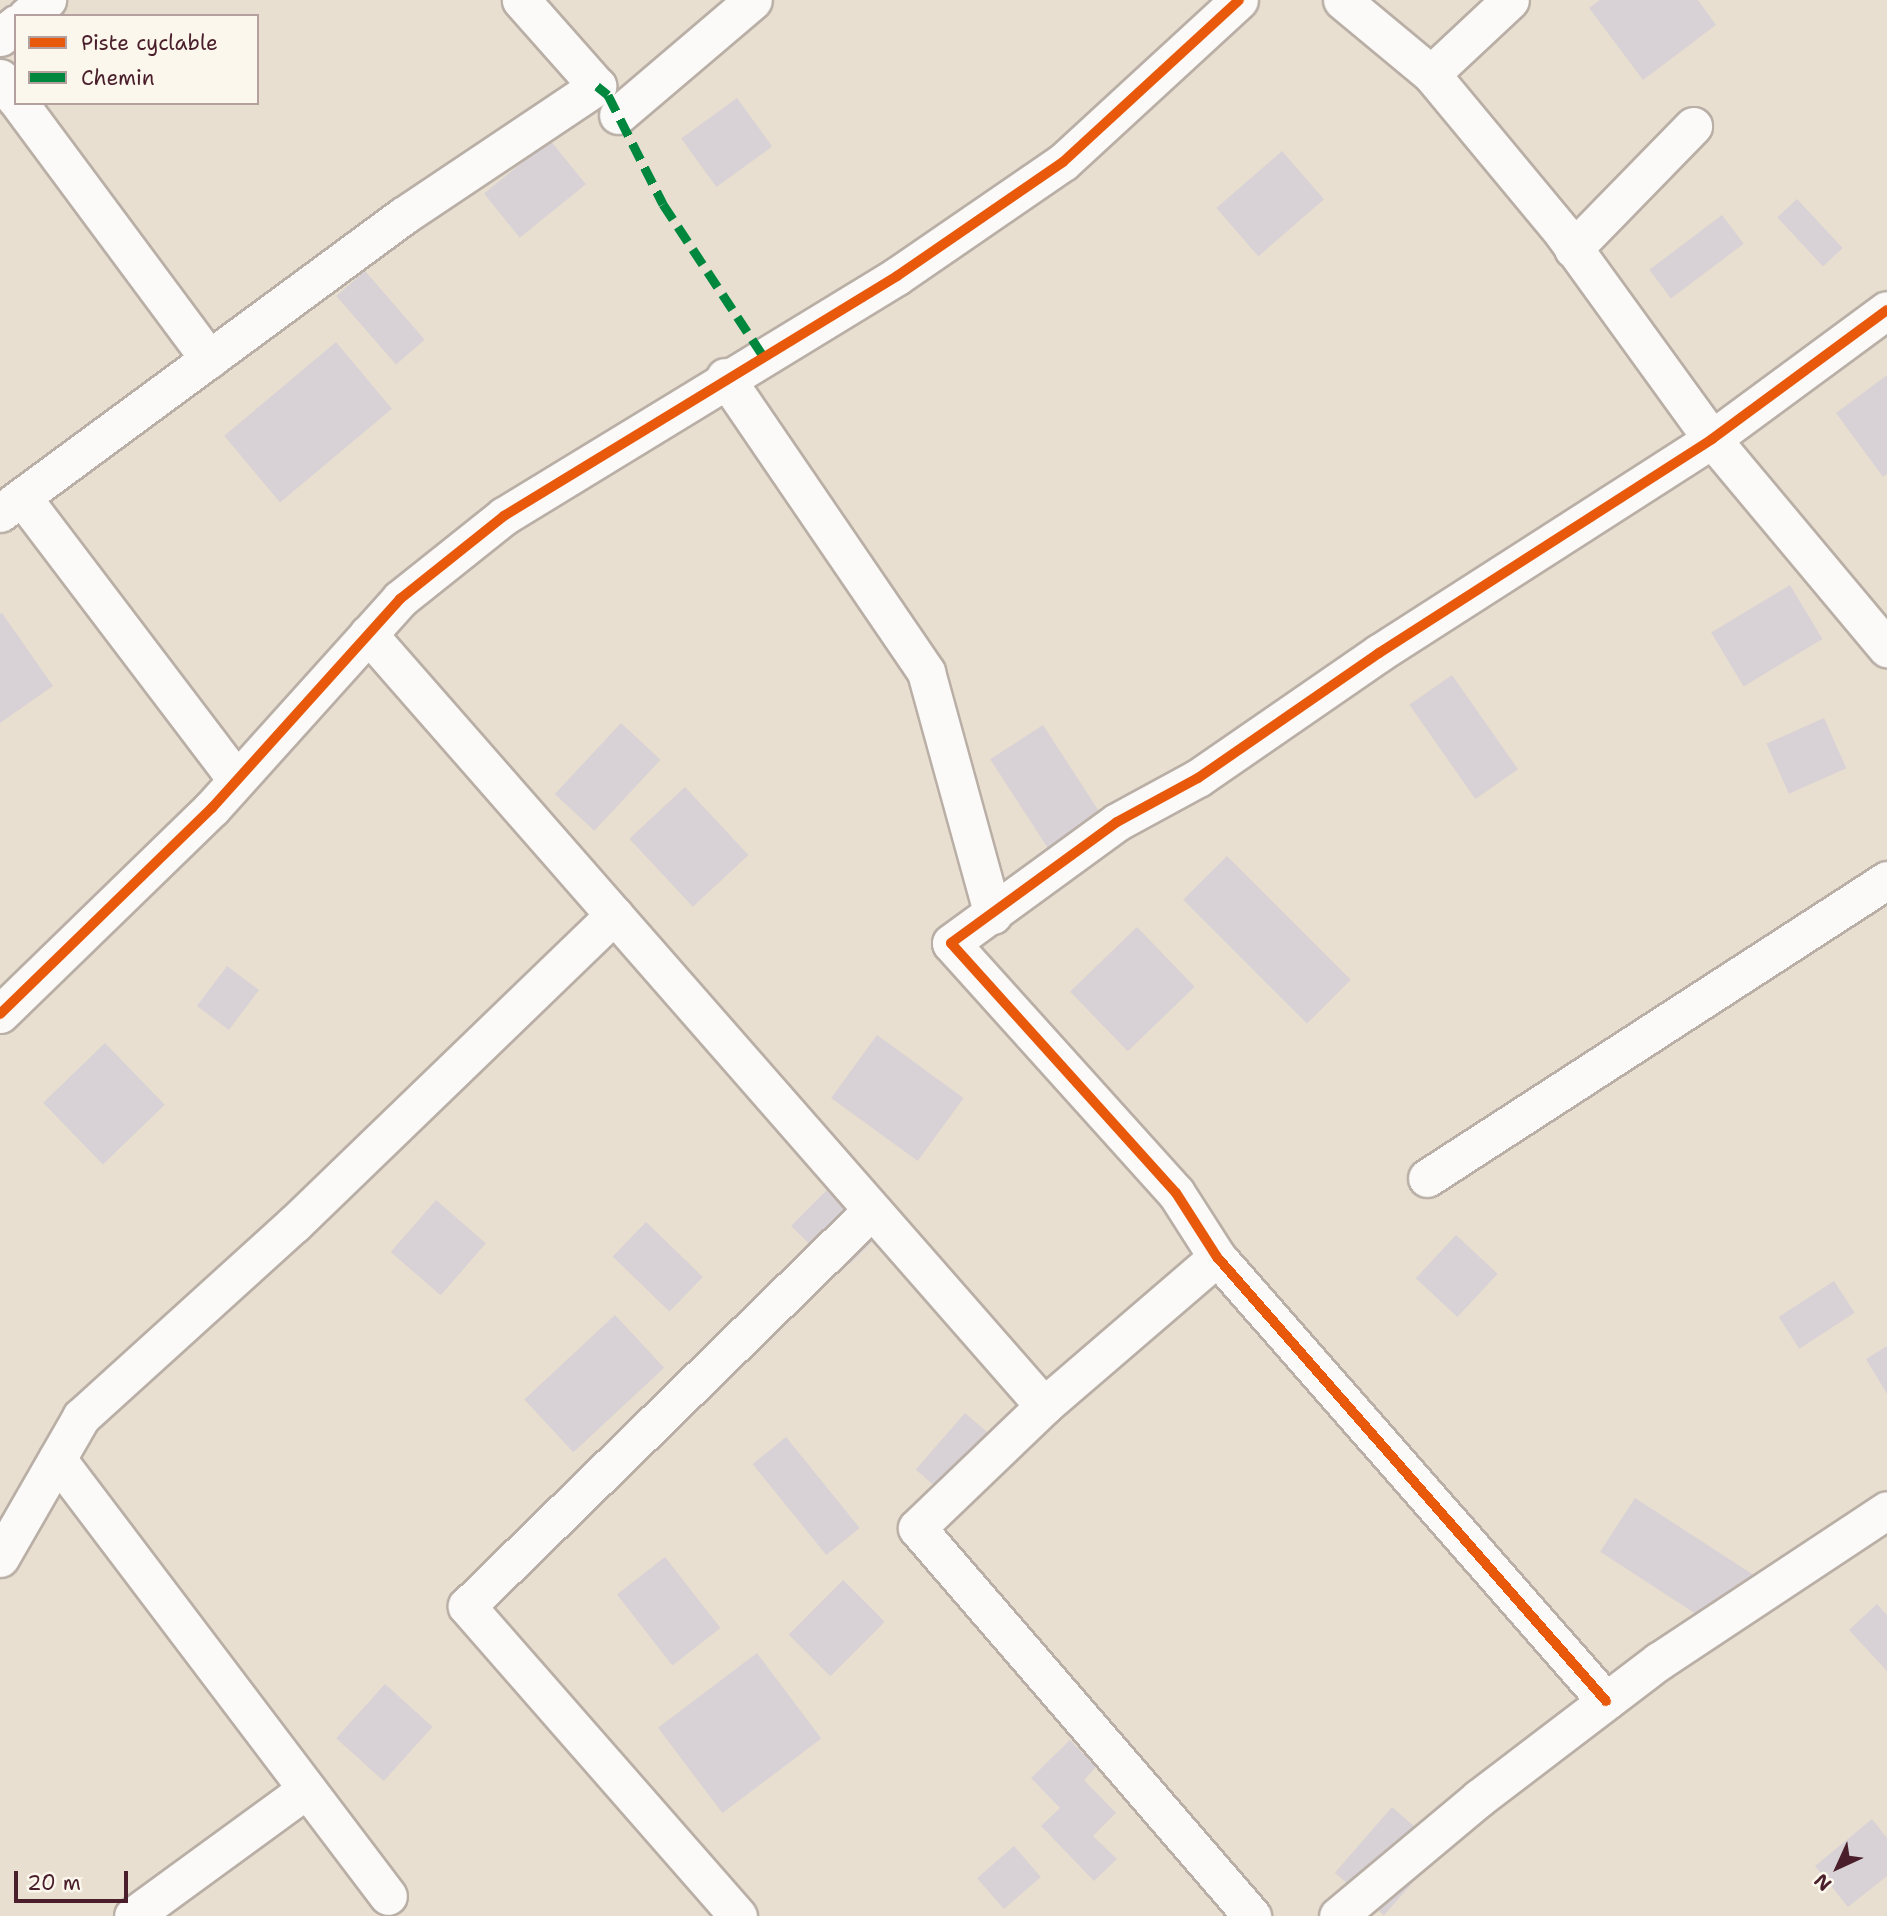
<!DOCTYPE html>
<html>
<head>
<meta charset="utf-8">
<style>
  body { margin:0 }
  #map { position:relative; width:1887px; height:1916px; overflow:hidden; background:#e8dfd0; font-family:"Shantell Sans",sans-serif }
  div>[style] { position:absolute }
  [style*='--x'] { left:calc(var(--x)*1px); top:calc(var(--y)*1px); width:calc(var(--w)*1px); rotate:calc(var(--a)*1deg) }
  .building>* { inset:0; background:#d8d2d6; transform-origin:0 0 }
  .roads { filter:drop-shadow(2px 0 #b9afa6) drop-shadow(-2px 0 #b9afa6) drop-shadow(0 2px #b9afa6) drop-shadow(0 -2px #b9afa6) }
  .minor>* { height:37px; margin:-18.5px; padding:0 18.5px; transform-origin:18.5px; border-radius:18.5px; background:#fcfaf8 }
  .quiet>* { height:9px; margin-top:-4.5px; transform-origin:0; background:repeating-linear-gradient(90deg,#00873e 0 18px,transparent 0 27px) }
  .cycleway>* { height:10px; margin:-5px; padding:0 5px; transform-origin:5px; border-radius:5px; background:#e8590c }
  span { translate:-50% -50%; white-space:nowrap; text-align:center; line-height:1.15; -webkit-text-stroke:5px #fbf7ec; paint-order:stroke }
  .legend { position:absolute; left:14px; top:14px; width:245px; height:91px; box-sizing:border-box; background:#fbf7ec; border:2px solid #b4a19f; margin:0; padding:9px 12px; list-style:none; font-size:21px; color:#4a1f2b }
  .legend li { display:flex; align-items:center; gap:14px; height:35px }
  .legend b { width:35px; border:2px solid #b4a19f }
  .north { position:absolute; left:1803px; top:1832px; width:70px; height:70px; -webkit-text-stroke:5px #fbf7ec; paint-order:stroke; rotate:225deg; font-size:19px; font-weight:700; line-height:28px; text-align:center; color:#4a1f2b }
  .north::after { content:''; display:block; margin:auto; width:24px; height:32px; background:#4a1f2b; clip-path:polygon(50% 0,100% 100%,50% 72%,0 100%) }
  .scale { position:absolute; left:14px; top:1871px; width:114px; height:32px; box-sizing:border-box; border:4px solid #4a1f2b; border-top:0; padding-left:9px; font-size:21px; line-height:24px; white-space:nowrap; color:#4a1f2b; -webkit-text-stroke:5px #fbf7ec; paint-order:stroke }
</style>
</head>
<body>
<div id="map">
  <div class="building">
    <div style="clip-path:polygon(1600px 0,1698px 0,1716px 25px,1643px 80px,1589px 8px)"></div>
    <div style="left:737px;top:98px;width:60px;height:69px;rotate:54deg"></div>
    <div style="left:550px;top:140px;width:57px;height:85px;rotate:51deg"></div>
    <div style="left:1282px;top:151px;width:64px;height:87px;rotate:49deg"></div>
    <div style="left:1797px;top:199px;width:67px;height:27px;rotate:47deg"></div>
    <div style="left:1722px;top:215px;width:36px;height:91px;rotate:53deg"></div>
    <div style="left:365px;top:271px;width:91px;height:38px;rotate:49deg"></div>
    <div style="left:336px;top:342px;width:87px;height:146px;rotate:50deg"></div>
    <div style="clip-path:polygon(1887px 375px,1887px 474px,1883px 477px,1836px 413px)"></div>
    <div style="left:1790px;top:585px;width:63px;height:92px;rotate:59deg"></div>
    <div style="clip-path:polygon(2px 613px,53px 686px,0 723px,0 614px)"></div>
    <div style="left:1452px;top:675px;width:115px;height:52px;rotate:55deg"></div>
    <div style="left:1824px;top:718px;width:55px;height:63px;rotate:66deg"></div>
    <div style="left:621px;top:723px;width:54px;height:97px;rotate:43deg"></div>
    <div style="left:1043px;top:725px;width:135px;height:63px;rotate:57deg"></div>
    <div style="left:685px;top:787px;width:93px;height:76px;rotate:47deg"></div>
    <div style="left:1227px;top:856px;width:175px;height:62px;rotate:45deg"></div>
    <div style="left:1137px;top:927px;width:83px;height:93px;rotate:46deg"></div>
    <div style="left:227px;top:966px;width:40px;height:50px;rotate:37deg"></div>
    <div style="left:877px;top:1035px;width:107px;height:78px;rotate:36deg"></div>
    <div style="left:105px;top:1043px;width:86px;height:86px;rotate:46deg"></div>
    <div style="clip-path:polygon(834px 1183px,882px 1232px,850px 1264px,831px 1245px,821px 1255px,791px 1226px)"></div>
    <div style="left:436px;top:1200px;width:66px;height:69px;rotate:41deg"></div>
    <div style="left:646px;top:1222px;width:79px;height:48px;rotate:44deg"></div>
    <div style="left:1456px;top:1235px;width:57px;height:59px;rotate:43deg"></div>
    <div style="left:1834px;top:1281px;width:38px;height:66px;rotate:57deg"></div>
    <div style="left:615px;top:1315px;width:72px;height:124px;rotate:47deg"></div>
    <div style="clip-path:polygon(1887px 1346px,1887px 1394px,1866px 1359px)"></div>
    <div style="left:965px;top:1413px;width:60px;height:75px;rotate:41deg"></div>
    <div style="left:786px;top:1437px;width:117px;height:43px;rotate:51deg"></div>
    <div style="left:1635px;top:1498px;width:141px;height:64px;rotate:33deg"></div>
    <div style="left:665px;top:1557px;width:90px;height:61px;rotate:52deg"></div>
    <div style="left:843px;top:1580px;width:59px;height:77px;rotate:45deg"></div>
    <div style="clip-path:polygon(1877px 1604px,1887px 1615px,1887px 1671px,1849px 1630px)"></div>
    <div style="left:757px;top:1653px;width:107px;height:124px;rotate:53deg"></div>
    <div style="left:385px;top:1684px;width:64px;height:73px;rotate:42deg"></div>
    <div style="clip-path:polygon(1070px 1740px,1096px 1767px,1084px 1780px,1116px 1813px,1093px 1836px,1117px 1859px,1094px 1881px,1041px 1826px,1060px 1808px,1031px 1778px)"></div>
    <div style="left:1392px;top:1807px;width:65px;height:87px;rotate:41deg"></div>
    <div style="clip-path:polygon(1872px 1819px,1887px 1838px,1887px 1876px,1848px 1907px,1815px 1866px)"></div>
    <div style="left:1014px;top:1846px;width:41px;height:49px;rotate:49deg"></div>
  </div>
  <div class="roads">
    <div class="minor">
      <div style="--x:1342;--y:0;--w:116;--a:39.7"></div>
      <div style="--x:1431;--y:74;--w:205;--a:50.3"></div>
      <div style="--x:1562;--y:232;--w:256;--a:54.1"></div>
      <div style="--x:1712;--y:439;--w:273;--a:50.1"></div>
      <div style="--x:27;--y:16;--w:26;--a:-39"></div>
      <div style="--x:0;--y:37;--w:21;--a:-39"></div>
      <div style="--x:1431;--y:74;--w:108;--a:-43.1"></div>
      <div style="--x:0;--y:78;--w:26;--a:53"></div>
      <div style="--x:19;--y:103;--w:319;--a:53.4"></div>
      <div style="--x:618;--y:115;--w:177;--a:-40.4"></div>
      <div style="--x:1573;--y:249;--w:172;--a:-45.7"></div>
      <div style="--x:725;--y:377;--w:357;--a:55.7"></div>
      <div style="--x:926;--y:672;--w:252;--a:74.6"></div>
      <div style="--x:22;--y:497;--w:355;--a:52.8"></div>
      <div style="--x:0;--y:513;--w:501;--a:-36.39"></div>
      <div style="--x:403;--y:216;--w:234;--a:-33.8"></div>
      <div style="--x:597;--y:86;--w:115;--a:-131.5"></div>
      <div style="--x:368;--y:634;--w:1026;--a:48.79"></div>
      <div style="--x:0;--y:1014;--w:296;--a:-44.2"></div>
      <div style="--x:212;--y:808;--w:281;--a:-48"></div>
      <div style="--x:400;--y:599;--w:133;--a:-38.6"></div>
      <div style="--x:504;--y:516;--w:460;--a:-31.4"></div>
      <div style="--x:897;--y:276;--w:201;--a:-34.5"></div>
      <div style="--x:1063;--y:162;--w:239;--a:-42.6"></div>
      <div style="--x:1427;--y:1178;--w:548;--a:-32.94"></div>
      <div style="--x:1217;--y:1257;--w:228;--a:139.3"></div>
      <div style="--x:1044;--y:1406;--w:176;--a:136.2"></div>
      <div style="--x:917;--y:1528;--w:513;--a:49.19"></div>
      <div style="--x:57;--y:1459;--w:548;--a:52.86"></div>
      <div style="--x:0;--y:1558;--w:163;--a:-60.1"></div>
      <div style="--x:81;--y:1417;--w:287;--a:-42.2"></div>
      <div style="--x:294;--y:1224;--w:445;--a:-44"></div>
      <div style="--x:1606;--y:1701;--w:590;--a:-131.22"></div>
      <div style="--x:1217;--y:1257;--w:76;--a:-122.6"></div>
      <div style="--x:1176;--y:1193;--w:336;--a:-132"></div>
      <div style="--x:951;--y:943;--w:205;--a:-36.1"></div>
      <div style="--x:1117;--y:822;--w:92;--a:-28.5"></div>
      <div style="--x:1198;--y:778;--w:220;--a:-34.6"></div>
      <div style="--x:1379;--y:653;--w:396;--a:-32.7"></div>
      <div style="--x:1712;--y:439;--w:217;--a:-36.4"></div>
      <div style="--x:133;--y:1916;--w:215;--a:-36.1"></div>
      <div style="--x:738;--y:1916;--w:412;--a:-131.2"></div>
      <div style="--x:467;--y:1606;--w:566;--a:-44.36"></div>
      <div style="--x:1338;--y:1916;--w:184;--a:-39.9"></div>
      <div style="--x:1479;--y:1798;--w:226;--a:-37.3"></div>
      <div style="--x:1659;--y:1661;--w:273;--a:-33.5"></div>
    </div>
  </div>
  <div class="quiet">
    <div style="--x:597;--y:86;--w:14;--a:39"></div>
    <div style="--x:608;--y:95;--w:122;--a:63.2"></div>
    <div style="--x:663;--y:204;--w:180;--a:56.6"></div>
  </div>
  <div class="cycleway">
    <div style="--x:0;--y:1014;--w:296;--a:-44.2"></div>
    <div style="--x:212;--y:808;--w:281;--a:-48"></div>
    <div style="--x:400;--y:599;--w:133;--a:-38.6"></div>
    <div style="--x:504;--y:516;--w:460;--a:-31.4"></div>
    <div style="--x:897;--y:276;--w:201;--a:-34.5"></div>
    <div style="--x:1063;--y:162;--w:239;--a:-42.6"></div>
    <div style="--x:1606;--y:1701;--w:590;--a:-131.22"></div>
    <div style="--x:1217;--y:1257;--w:76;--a:-122.6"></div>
    <div style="--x:1176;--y:1193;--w:336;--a:-132"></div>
    <div style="--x:951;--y:943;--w:205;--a:-36.1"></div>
    <div style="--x:1117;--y:822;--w:92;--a:-28.5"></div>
    <div style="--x:1198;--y:778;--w:220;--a:-34.6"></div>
    <div style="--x:1379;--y:653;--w:396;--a:-32.7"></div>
    <div style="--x:1712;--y:439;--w:217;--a:-36.4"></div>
  </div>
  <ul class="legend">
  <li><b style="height:9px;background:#e8590c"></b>Piste cyclable</li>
  <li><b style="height:9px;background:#00873e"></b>Chemin</li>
  </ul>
  <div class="north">N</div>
  <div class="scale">20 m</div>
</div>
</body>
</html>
